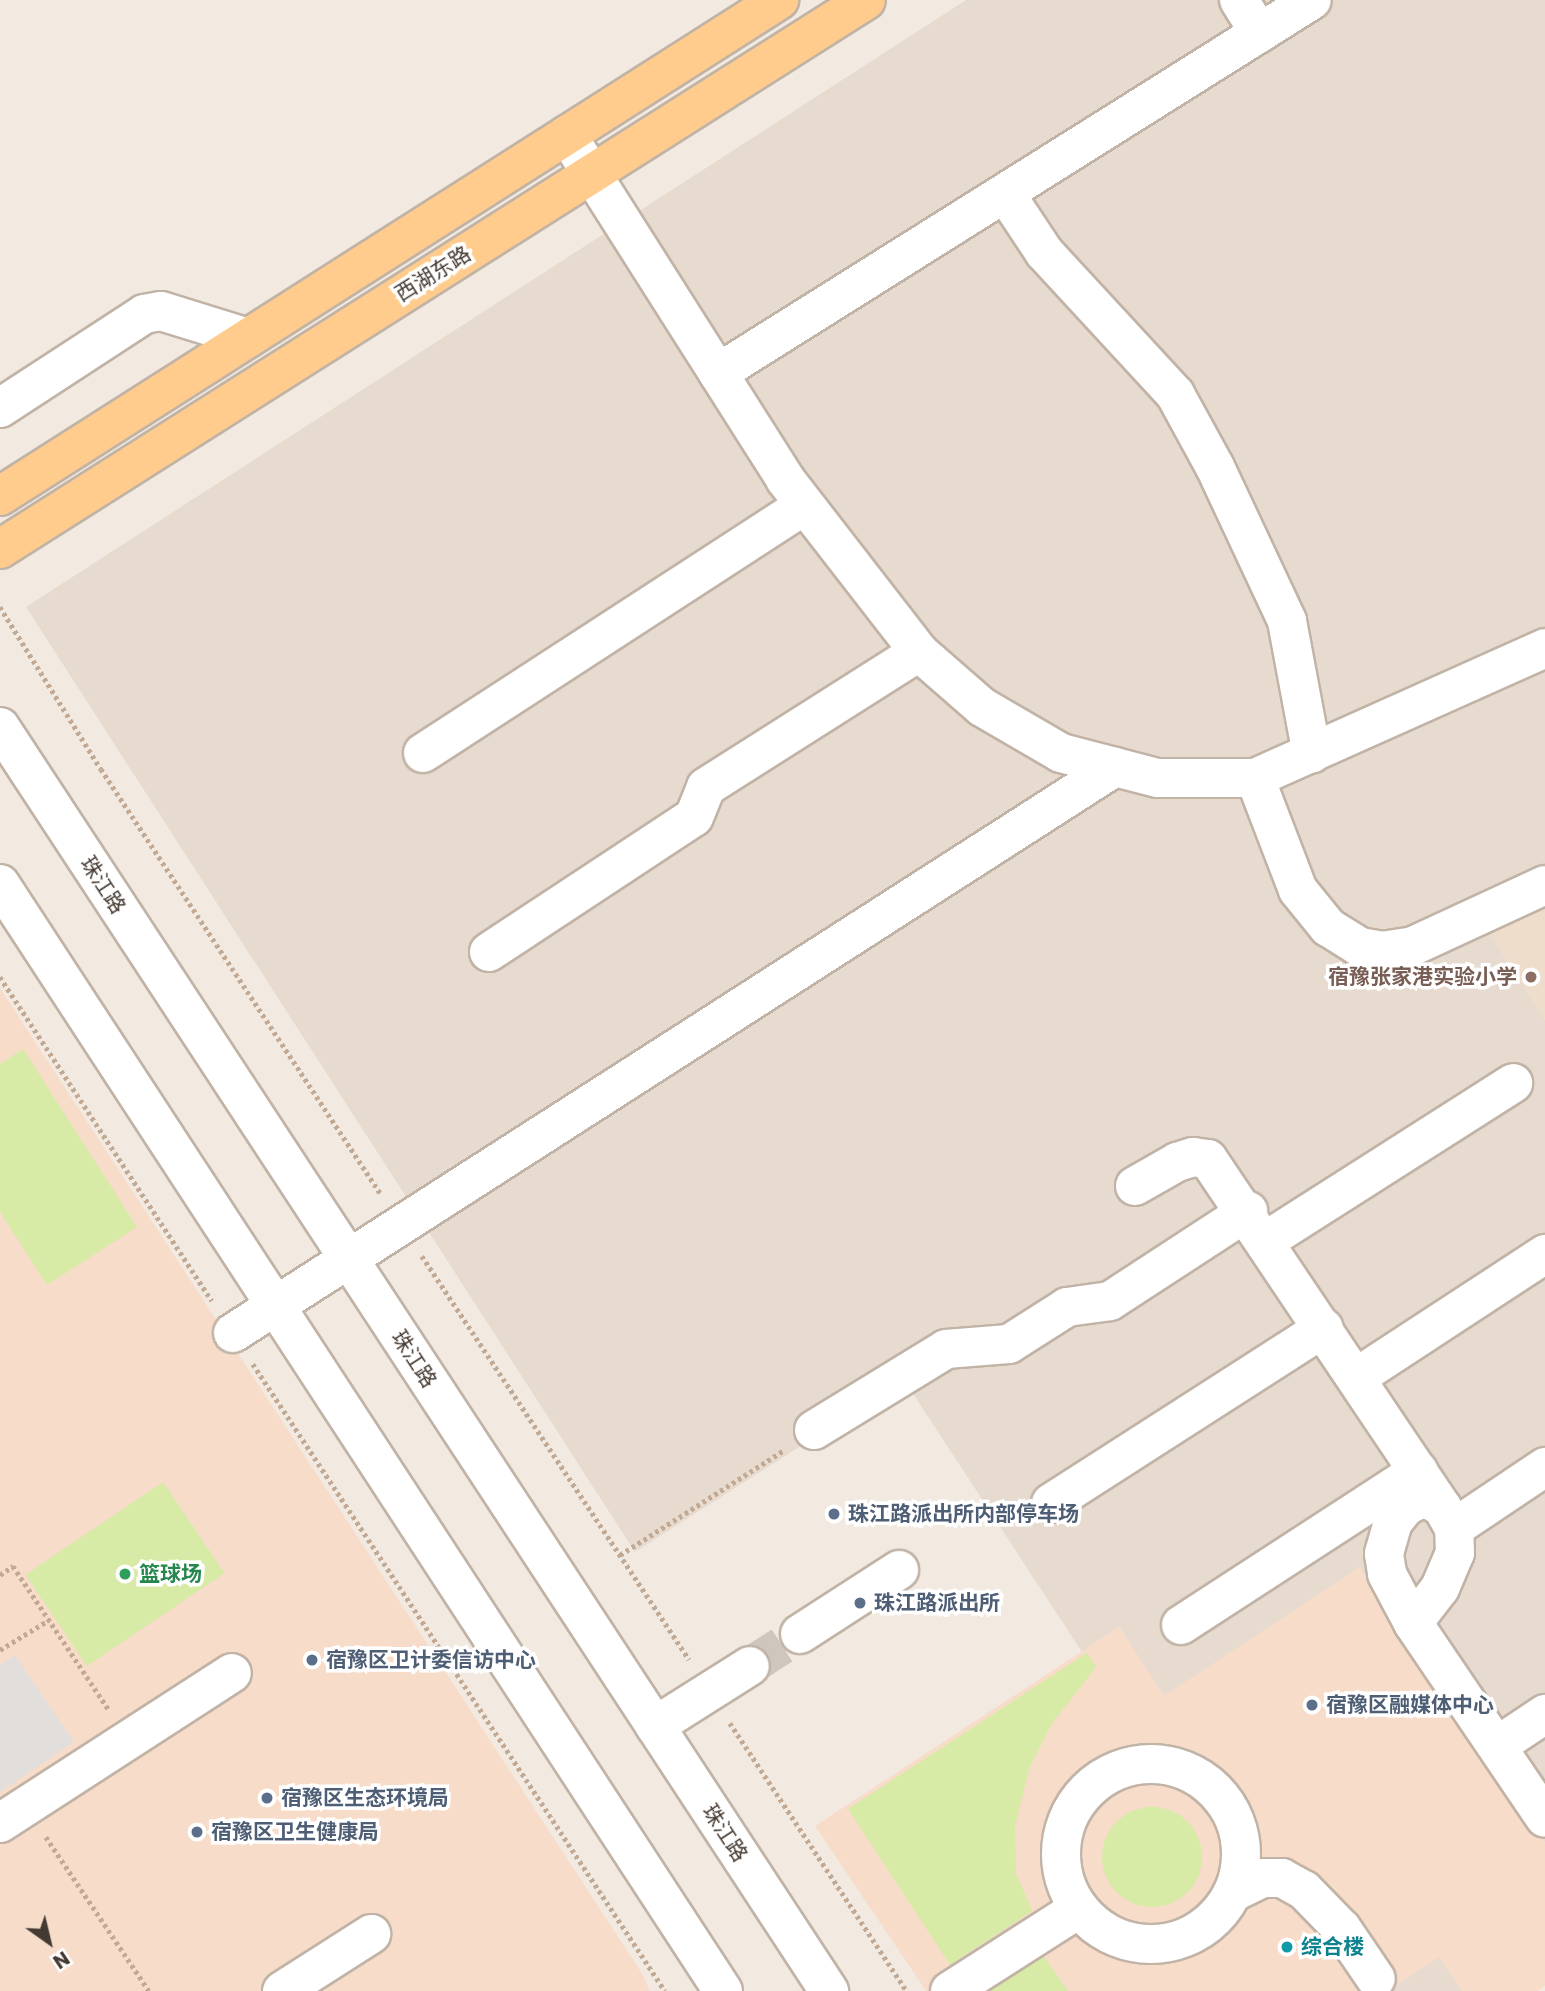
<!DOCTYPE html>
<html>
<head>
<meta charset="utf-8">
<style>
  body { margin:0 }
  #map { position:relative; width:1545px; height:1991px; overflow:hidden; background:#f2eae1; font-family:Poppins,"Noto Sans SC",sans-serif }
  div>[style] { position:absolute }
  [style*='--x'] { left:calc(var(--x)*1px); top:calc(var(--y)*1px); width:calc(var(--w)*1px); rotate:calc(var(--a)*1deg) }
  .residential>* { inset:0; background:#e7dbcf }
  .commercial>* { inset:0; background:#f7dcca }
  .education>* { inset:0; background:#edddca }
  .green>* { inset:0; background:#d7eaa6; transform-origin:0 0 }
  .round { border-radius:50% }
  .parking>* { inset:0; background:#e2dedb }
  .minor-tunnel>* { height:38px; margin-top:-19px; transform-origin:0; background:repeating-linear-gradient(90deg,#cfc7be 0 38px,transparent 0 57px) }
  .path>* { height:4.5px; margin-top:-2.25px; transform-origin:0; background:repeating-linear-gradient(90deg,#c1a994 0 3.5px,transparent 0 7px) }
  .roads { filter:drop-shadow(2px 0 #c1b3a6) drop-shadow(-2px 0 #c1b3a6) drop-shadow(0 2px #c1b3a6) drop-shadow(0 -2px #c1b3a6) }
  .minor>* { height:38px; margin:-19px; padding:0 19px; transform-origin:19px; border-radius:19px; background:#fff }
  .minor>.ring { margin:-19px; padding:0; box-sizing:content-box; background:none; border:38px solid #fff; border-radius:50% }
  .major>* { height:38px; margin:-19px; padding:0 19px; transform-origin:19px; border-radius:19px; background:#ffcc8d }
  .dots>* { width:19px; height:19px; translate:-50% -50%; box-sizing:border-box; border:4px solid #fff; border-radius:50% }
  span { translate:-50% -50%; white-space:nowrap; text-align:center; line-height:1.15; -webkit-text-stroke:7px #fff; paint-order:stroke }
  .street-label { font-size:21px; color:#443a32 }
  .education-label { font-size:21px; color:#785e54; font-weight:700 }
  .right { translate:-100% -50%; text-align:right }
  .service-label { font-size:21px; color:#4e5e75; font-weight:700 }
  .left { translate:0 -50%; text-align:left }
  .leisure-label { font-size:21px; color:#27864d; font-weight:700 }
  .culture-label { font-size:21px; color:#0d838f; font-weight:700 }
  .north { position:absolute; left:14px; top:1907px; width:70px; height:70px; -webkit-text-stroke:5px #fff; paint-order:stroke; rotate:146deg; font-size:19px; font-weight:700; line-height:28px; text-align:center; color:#443a32 }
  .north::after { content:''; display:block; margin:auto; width:24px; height:32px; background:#443a32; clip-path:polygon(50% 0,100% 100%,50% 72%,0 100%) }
</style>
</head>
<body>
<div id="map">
  <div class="residential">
    <div style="clip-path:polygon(966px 0,1545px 0,1545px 908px,1490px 934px,1545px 1020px,1545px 1843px,1360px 1568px,1164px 1697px,1119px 1627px,1082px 1652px,904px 1380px,635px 1552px,26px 607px)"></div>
    <div style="clip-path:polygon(1439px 1956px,1462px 1991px,1388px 1991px)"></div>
  </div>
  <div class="commercial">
    <div style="clip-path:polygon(0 988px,641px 1972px,650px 1991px,0 1991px)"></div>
    <div style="clip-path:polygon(1360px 1567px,1545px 1843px,1545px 1986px,1538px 1991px,1462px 1991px,1439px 1957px,1388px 1991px,926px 1991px,815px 1826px,1119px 1627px,1164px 1696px)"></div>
  </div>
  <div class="education">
    <div style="clip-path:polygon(1545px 908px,1545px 1020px,1490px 934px)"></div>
  </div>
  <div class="green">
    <div style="clip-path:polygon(23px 1049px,137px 1227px,47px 1285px,0 1212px,0 1064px)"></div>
    <div style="left:163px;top:1482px;width:110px;height:166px;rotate:56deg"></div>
    <div style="clip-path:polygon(1087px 1653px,1096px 1667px,1051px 1725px,1029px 1769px,1015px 1826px,1016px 1873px,1032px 1911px,950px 1965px,848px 1809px)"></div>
    <div class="round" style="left:1102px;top:1807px;width:100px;height:100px"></div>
    <div style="clip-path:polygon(1043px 1955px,1068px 1991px,990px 1991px)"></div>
  </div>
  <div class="parking">
    <div style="clip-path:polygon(15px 1655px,74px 1742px,0 1792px,0 1665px)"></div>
  </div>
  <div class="minor-tunnel">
    <div style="--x:750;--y:1666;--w:59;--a:-32.6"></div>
  </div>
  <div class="path">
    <div style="--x:0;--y:607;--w:191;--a:58.1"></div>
    <div style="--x:101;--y:769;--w:508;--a:56.65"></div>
    <div style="--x:0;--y:977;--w:387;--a:56.8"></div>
    <div style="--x:422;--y:1256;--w:484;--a:56.5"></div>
    <div style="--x:253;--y:1364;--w:750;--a:56.69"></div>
    <div style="--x:620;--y:1555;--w:195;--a:-32.6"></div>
    <div style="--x:0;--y:1575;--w:16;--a:-35"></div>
    <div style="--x:13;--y:1566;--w:173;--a:56.3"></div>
    <div style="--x:0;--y:1650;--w:57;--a:-31.5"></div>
    <div style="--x:730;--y:1723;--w:321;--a:56.6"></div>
    <div style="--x:46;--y:1837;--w:185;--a:56.2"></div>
  </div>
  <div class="roads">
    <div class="minor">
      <div style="--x:1239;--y:0;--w:39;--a:58"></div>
      <div style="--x:567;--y:135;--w:407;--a:57.6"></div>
      <div style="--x:785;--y:479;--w:219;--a:52.2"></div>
      <div style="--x:919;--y:652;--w:84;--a:41.1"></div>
      <div style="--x:982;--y:707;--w:91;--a:30.2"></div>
      <div style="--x:1061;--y:753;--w:100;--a:14.5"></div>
      <div style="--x:1158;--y:778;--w:97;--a:0"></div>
      <div style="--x:1255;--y:778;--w:318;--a:-24.1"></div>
      <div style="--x:1005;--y:193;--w:71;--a:56.5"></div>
      <div style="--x:1044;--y:252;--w:193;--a:47.3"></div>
      <div style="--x:1175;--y:394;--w:83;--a:61.3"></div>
      <div style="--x:1215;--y:467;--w:170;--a:64.9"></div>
      <div style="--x:1287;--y:621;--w:135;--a:79.4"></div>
      <div style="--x:718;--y:373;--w:701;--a:-32.13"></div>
      <div style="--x:0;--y:408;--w:172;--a:-33.1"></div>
      <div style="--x:144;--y:314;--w:17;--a:-10"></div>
      <div style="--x:161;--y:311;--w:91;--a:17.2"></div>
      <div style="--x:0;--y:727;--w:1512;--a:56.74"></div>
      <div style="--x:423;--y:753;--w:455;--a:-33"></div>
      <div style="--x:1255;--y:778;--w:120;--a:69"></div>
      <div style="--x:1298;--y:890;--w:48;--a:51"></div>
      <div style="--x:1328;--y:927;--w:38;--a:32"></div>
      <div style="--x:1360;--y:947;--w:22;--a:10"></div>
      <div style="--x:1382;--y:951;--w:31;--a:-9"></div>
      <div style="--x:1413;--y:946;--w:145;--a:-24.8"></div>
      <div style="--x:0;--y:884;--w:1322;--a:56.85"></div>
      <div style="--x:489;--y:952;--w:245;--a:-33.4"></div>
      <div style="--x:694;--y:817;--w:32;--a:-68"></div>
      <div style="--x:706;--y:787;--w:252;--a:-32.4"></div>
      <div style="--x:1135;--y:1186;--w:48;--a:-29.7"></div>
      <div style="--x:1177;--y:1162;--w:17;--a:-17"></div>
      <div style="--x:1193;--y:1157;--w:15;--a:8"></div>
      <div style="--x:1208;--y:1159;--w:419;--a:56.1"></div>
      <div style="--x:1267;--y:1240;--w:292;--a:-32.5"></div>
      <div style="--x:233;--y:1333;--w:1048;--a:-32.69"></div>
      <div style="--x:1357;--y:1377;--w:225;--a:-33.2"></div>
      <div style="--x:814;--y:1430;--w:155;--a:-31.5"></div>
      <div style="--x:946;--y:1349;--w:63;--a:-4.5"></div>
      <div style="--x:1009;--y:1344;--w:69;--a:-32.5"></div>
      <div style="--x:1067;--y:1307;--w:43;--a:-7.9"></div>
      <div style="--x:1110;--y:1301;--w:165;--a:-33.1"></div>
      <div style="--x:1051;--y:1503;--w:324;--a:-32.7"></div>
      <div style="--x:1454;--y:1528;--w:110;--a:-33.8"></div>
      <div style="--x:1413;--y:1623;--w:44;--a:-52.4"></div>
      <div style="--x:1440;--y:1588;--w:38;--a:-67"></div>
      <div style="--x:1455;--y:1553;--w:25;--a:-92"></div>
      <div style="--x:1454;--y:1528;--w:24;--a:-120"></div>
      <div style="--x:1442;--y:1507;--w:21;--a:-151"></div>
      <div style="--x:1424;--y:1497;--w:20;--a:153"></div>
      <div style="--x:1406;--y:1506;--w:21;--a:129"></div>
      <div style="--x:1393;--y:1522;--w:33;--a:106"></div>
      <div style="--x:1384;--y:1554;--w:20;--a:81"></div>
      <div style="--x:1387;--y:1574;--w:55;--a:62"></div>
      <div style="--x:1413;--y:1623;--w:235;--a:55.9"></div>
      <div style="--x:1181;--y:1625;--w:283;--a:-33"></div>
      <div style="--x:800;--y:1634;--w:118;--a:-32.9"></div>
      <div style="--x:655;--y:1726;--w:112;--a:-32.3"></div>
      <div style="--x:1497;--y:1746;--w:58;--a:-33.7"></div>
      <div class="ring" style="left:1061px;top:1764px;width:142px;height:142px"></div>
      <div style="--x:0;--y:1823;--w:276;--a:-32.9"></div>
      <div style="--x:1234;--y:1892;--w:32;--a:-26"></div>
      <div style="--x:1263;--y:1878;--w:19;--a:0"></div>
      <div style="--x:1282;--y:1878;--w:25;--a:29"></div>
      <div style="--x:1304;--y:1890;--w:54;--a:45.7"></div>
      <div style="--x:1342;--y:1929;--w:60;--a:55.8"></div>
      <div style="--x:282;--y:1991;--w:106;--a:-32.6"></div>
      <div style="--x:950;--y:1991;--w:152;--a:-32.6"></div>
    </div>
    <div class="major">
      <div style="--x:0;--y:496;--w:924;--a:-32.49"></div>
      <div style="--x:0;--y:549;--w:1025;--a:-32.37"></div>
    </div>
  </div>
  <div class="dots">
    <div style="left:1531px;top:977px;background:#8d6e63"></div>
    <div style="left:834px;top:1514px;background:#5c6f8a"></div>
    <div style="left:125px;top:1574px;background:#2e9e5b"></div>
    <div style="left:860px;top:1603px;background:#5c6f8a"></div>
    <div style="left:312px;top:1660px;background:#5c6f8a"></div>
    <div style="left:1312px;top:1705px;background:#5c6f8a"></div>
    <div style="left:267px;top:1798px;background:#5c6f8a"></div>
    <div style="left:197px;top:1832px;background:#5c6f8a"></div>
    <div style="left:1287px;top:1947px;background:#0f9aa8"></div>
  </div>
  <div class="street-label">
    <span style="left:433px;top:274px;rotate:-32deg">西湖东路</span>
    <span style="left:103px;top:885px;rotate:57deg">珠江路</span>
    <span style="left:414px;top:1359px;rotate:57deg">珠江路</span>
    <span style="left:725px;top:1833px;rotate:57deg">珠江路</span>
  </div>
  <div class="education-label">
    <span class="right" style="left:1517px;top:977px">宿豫张家港实验小学</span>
  </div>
  <div class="service-label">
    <span class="left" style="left:848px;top:1514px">珠江路派出所内部停车场</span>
    <span class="left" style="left:874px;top:1603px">珠江路派出所</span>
    <span class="left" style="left:326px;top:1660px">宿豫区卫计委信访中心</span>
    <span class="left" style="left:1326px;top:1705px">宿豫区融媒体中心</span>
    <span class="left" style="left:281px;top:1798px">宿豫区生态环境局</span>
    <span class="left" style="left:211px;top:1832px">宿豫区卫生健康局</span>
  </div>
  <div class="leisure-label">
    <span class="left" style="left:139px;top:1574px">篮球场</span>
  </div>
  <div class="culture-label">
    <span class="left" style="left:1301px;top:1947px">综合楼</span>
  </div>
  <div class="north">N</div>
</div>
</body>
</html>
